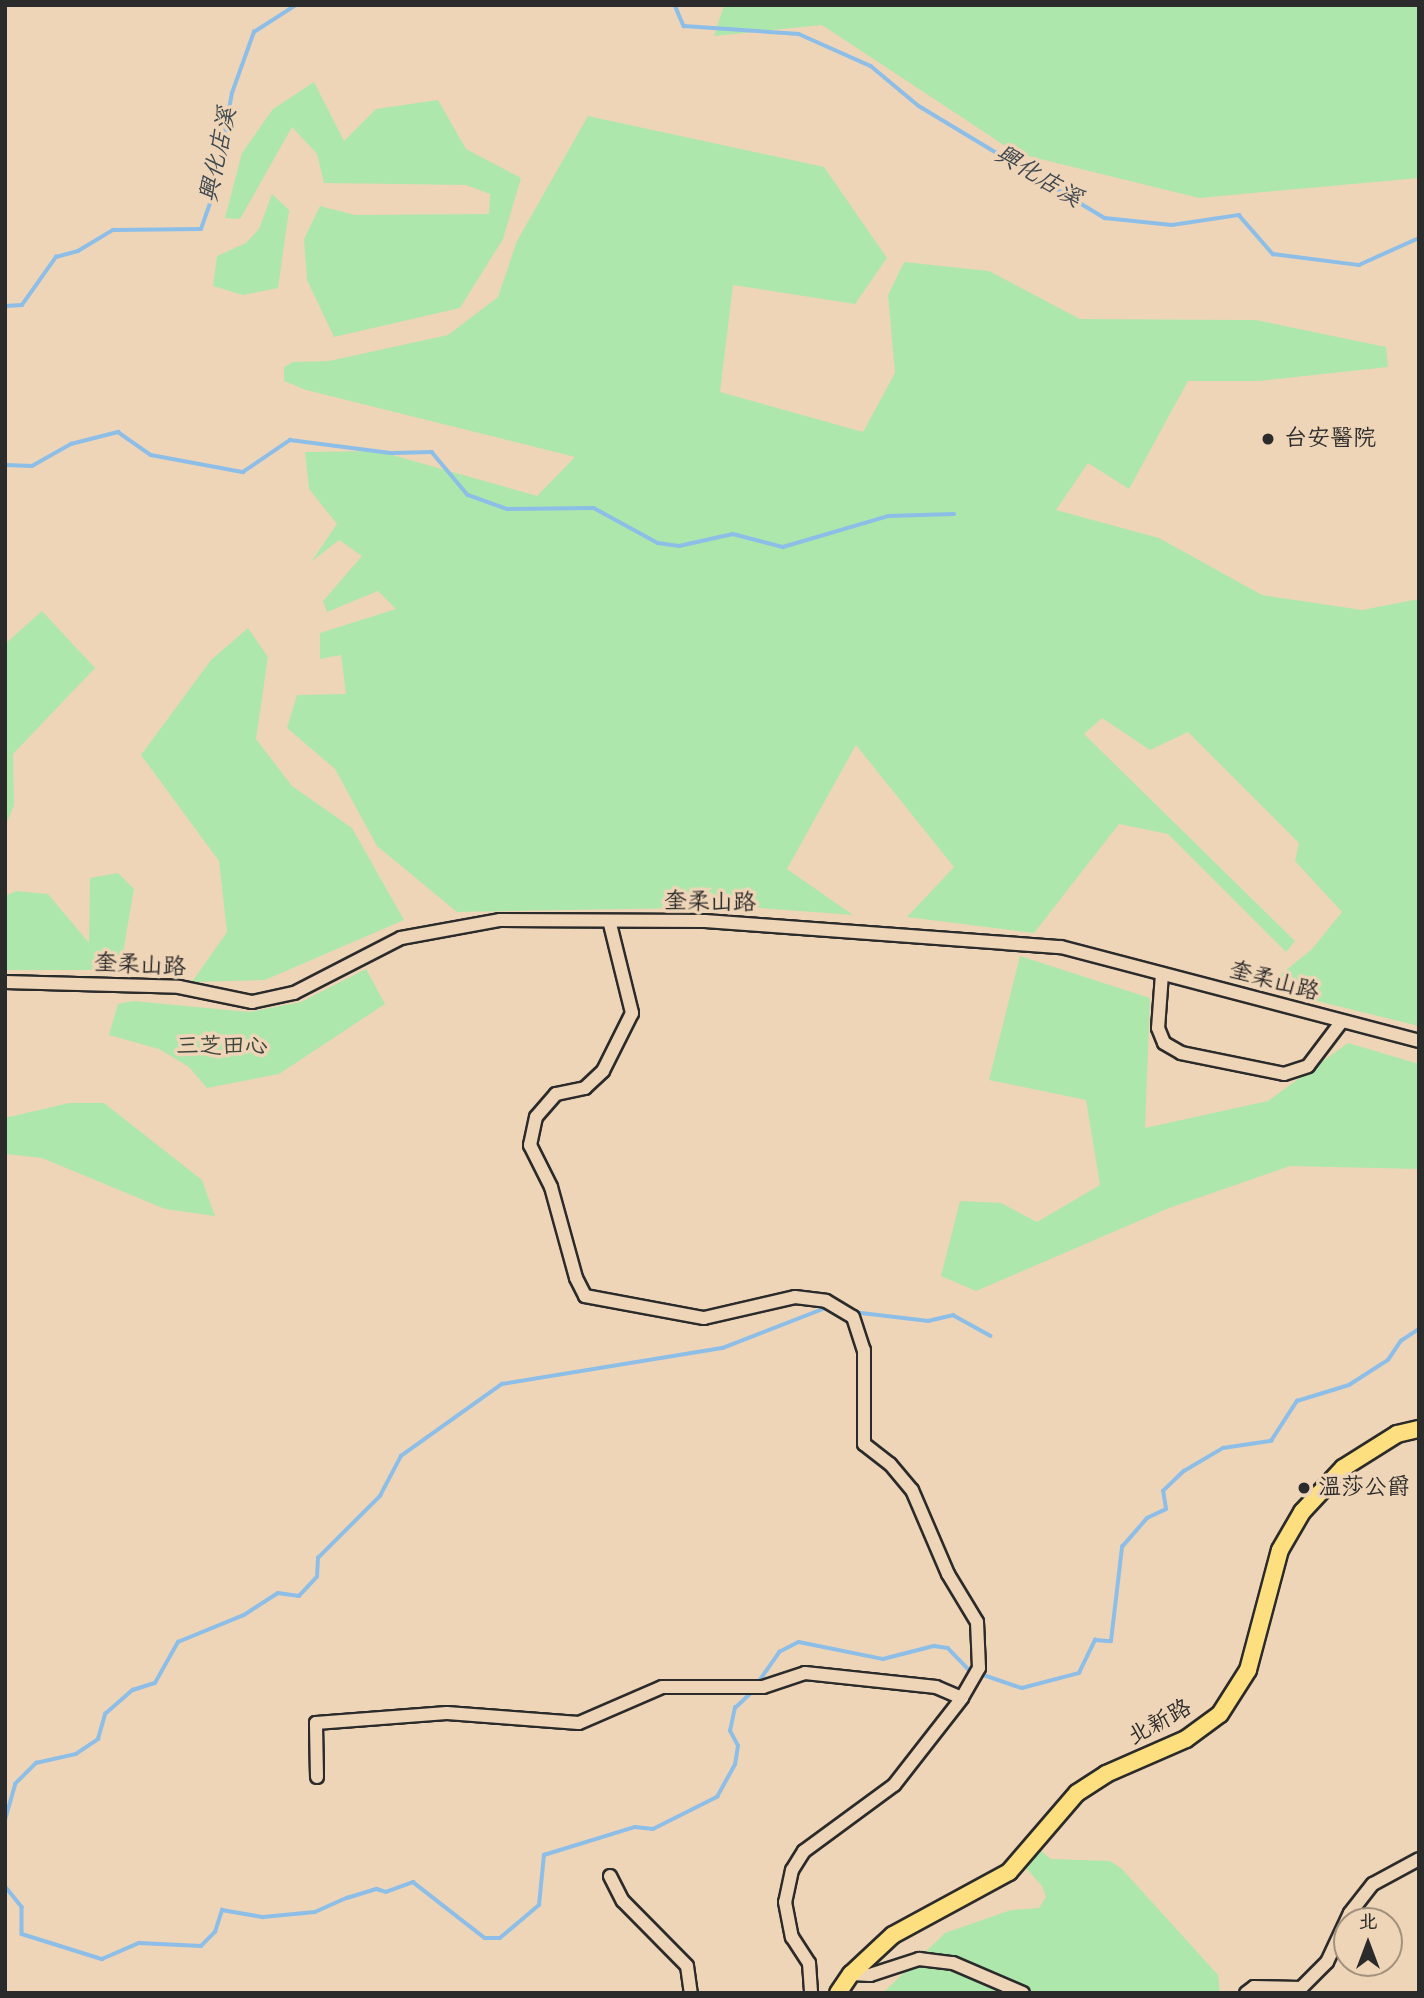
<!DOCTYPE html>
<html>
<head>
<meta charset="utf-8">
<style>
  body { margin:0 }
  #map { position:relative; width:1424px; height:1998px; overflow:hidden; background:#efd5b7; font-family:Kalam,"LXGW WenKai TC",sans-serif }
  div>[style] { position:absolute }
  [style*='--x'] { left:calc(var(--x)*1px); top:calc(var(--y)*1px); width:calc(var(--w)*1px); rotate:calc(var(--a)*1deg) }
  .green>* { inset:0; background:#aee7ab }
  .stream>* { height:3.5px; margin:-1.75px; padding:0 1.75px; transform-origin:1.75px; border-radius:1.75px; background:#8cbee8 }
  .roads { filter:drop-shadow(2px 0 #2b2b2b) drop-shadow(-2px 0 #2b2b2b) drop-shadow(0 2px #2b2b2b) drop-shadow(0 -2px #2b2b2b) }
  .minor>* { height:12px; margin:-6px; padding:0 6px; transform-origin:6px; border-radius:6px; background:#efd5b7 }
  .major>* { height:16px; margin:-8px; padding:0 8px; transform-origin:8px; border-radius:8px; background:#fddf80 }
  .dots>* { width:19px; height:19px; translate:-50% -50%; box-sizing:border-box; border:4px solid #efd5b7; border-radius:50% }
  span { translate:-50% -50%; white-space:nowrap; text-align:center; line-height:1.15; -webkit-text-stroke:7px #efd5b7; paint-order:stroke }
  .poi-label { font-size:23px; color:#2b2b2b }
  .left { translate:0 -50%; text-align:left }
  .street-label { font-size:23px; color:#2b2b2b }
  .park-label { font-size:23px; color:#3f473e }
  .water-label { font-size:24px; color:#3e4851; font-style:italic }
  .frame { position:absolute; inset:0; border:7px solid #2b2b2b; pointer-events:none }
  .north { position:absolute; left:1333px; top:1907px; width:70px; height:70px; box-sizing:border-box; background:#efd5b7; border:2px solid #a1917f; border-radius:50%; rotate:0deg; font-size:19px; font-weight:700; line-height:28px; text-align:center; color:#2b2b2b }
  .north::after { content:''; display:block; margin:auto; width:24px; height:32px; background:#2b2b2b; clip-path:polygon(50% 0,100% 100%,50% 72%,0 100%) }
</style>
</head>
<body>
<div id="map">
  <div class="green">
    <div style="clip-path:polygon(724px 5px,1419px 5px,1419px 178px,1199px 198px,1016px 153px,822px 25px,714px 36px)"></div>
    <div style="clip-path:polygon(314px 82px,344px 141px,376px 109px,438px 100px,466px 149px,521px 178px,503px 239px,460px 308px,334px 337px,307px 280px,304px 239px,320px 206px,355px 215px,489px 214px,490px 194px,466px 185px,324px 183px,317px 154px,292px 127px,240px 219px,225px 218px,242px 153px,273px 109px)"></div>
    <div style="clip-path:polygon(588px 116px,824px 167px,887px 258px,855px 304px,733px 285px,720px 392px,863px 432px,895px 373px,888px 295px,904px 262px,989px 271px,1080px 319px,1256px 320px,1386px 347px,1388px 367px,1259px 381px,1188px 381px,1129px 489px,1088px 463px,1056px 510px,1159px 538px,1262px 595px,1362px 610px,1419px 599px,1419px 1026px,1264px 988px,1312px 949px,1342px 912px,1295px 861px,1299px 843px,1188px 732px,1150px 750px,1102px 718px,1084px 734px,1295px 941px,1286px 952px,1168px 834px,1119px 824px,1034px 933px,907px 917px,954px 867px,856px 745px,787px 869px,853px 915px,747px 907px,457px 912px,377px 846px,335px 769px,287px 728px,297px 695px,346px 694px,341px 655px,320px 659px,320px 633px,396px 609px,378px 591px,327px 612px,323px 601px,362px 556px,339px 540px,311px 562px,337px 524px,309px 489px,305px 452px,378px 451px,537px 496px,575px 457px,306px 390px,284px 381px,284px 367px,293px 362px,329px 361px,448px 335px,498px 297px,517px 241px)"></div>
    <div style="clip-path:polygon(272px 194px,289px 210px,278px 288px,243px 295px,213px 286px,217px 256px,246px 243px,259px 229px)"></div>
    <div style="clip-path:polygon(42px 611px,95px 668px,13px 754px,14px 805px,5px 828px,5px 644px)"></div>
    <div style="clip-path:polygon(248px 628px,268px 657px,256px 739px,292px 786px,352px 828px,404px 920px,265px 980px,192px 982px,227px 932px,219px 861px,141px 755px,211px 660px)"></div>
    <div style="clip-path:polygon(118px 873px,134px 889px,120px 970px,5px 970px,5px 896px,16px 891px,48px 894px,89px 943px,90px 878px)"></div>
    <div style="clip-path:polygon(1020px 956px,1150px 998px,1145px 1128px,1268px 1101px,1348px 1043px,1419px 1064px,1419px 1169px,1290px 1166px,1169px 1208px,976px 1291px,941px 1276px,960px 1201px,1001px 1203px,1037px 1222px,1100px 1185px,1086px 1100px,989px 1080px)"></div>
    <div style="clip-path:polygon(366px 969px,385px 1004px,279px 1074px,207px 1088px,189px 1067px,159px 1049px,109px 1035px,118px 1004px,133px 1001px,249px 1012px,301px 1002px)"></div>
    <div style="clip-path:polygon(69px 1103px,104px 1103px,202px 1180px,215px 1216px,165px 1209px,42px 1158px,5px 1154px,5px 1118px)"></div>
    <div style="clip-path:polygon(1030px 1842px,1051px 1859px,1110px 1861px,1122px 1869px,1218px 1975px,1220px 1993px,883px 1993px,945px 1933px,1011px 1910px,1039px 1908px,1046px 1897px,1042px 1886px,1017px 1858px,1019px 1845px)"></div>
  </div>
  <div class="stream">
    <div style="--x:675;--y:5;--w:23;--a:67"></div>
    <div style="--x:684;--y:26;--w:115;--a:4"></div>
    <div style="--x:799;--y:34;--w:79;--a:24"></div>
    <div style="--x:871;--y:66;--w:62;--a:39.8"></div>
    <div style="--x:919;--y:106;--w:217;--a:31.1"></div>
    <div style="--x:1105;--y:218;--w:67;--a:6"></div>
    <div style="--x:1172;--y:225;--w:68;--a:-8.5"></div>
    <div style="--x:1239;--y:215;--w:52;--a:48.9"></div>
    <div style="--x:1273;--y:254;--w:87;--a:7.3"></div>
    <div style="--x:1359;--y:265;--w:66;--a:-24.2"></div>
    <div style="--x:5;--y:306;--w:17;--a:-3"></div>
    <div style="--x:22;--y:305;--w:59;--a:-54.7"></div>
    <div style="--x:56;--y:257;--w:23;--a:-15"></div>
    <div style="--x:78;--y:251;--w:41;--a:-31"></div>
    <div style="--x:113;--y:230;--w:88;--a:-0.7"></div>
    <div style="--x:201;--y:229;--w:42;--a:-70.7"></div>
    <div style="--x:215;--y:189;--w:97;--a:-80"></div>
    <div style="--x:232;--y:93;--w:65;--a:-70.2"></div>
    <div style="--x:254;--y:32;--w:50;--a:-32.7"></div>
    <div style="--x:5;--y:465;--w:27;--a:2"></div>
    <div style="--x:32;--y:466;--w:45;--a:-29.4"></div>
    <div style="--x:71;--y:444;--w:49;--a:-14.3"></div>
    <div style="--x:118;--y:432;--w:40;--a:34.9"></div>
    <div style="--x:151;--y:455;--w:94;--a:10.5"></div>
    <div style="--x:243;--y:472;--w:57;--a:-34.2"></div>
    <div style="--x:290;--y:440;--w:103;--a:7.3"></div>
    <div style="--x:392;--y:453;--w:40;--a:-1.4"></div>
    <div style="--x:432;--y:452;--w:56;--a:50.1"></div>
    <div style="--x:468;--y:495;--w:41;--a:19.7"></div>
    <div style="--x:507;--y:509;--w:87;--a:-0.7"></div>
    <div style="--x:594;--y:508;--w:73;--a:28.7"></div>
    <div style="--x:658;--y:543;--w:21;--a:8"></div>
    <div style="--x:679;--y:546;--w:55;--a:-12.5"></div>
    <div style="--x:733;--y:534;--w:52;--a:14.6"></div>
    <div style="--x:783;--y:547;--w:109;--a:-16.4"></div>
    <div style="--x:888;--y:516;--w:66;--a:-1.7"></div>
    <div style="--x:853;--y:1312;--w:76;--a:6.8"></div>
    <div style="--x:928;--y:1321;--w:26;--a:-13"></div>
    <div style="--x:953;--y:1315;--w:43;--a:28.9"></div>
    <div style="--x:757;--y:1684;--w:39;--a:-55"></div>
    <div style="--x:779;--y:1652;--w:22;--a:-27"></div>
    <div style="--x:799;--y:1642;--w:86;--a:11.4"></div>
    <div style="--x:883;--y:1659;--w:53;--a:-14.3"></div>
    <div style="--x:934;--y:1646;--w:14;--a:8"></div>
    <div style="--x:948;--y:1648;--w:30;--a:46"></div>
    <div style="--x:969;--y:1670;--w:56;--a:18.8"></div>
    <div style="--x:1022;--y:1688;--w:59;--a:-14.7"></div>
    <div style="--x:1079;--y:1673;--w:37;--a:-64"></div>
    <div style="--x:1095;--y:1640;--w:16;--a:4"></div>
    <div style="--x:1111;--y:1641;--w:95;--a:-83.3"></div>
    <div style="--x:1122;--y:1547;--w:38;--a:-49"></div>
    <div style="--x:1147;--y:1518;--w:21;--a:-25"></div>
    <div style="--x:1166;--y:1509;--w:18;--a:-99"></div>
    <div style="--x:1163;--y:1491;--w:29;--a:-44"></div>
    <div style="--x:1184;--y:1471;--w:45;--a:-30.5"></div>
    <div style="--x:1223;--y:1448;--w:49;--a:-8.3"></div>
    <div style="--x:1271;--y:1441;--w:48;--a:-57"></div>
    <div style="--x:1297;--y:1401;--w:54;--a:-17.1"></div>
    <div style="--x:1349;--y:1385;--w:46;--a:-32.7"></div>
    <div style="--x:1388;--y:1360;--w:23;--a:-56"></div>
    <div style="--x:1401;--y:1341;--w:22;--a:-34"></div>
    <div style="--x:5;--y:1820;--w:37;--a:-74"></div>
    <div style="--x:15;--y:1784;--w:30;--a:-45"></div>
    <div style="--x:36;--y:1763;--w:41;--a:-12.7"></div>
    <div style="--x:76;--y:1754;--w:27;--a:-34"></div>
    <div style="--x:98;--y:1739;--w:26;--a:-74"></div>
    <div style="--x:105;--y:1714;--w:37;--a:-41"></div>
    <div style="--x:133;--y:1690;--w:23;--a:-18"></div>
    <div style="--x:155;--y:1683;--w:47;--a:-60.7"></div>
    <div style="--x:178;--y:1642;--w:71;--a:-22.2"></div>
    <div style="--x:244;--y:1615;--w:40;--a:-32.9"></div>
    <div style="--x:278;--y:1593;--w:21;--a:8"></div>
    <div style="--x:299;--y:1596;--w:26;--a:-47"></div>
    <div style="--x:317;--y:1577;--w:19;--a:-87"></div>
    <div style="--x:318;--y:1558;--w:88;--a:-45"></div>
    <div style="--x:380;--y:1496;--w:45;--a:-62.3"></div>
    <div style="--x:401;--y:1456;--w:124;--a:-35.5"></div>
    <div style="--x:502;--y:1384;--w:224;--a:-9.3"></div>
    <div style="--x:723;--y:1348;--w:113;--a:-21.3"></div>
    <div style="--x:5;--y:1886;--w:27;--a:51"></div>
    <div style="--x:22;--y:1907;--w:27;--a:90"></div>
    <div style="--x:22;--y:1934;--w:84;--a:17.4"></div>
    <div style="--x:102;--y:1959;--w:40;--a:-23.4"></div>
    <div style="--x:139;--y:1943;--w:62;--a:2.8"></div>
    <div style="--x:201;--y:1946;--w:20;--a:-45"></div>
    <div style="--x:215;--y:1932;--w:23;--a:-72"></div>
    <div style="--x:222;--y:1910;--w:42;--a:9.7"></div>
    <div style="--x:263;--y:1917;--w:52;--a:-5.5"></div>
    <div style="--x:315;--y:1912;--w:35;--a:-24"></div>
    <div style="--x:347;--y:1898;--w:31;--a:-17"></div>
    <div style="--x:377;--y:1889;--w:9;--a:18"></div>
    <div style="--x:386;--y:1892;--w:29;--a:-20"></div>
    <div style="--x:413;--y:1882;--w:91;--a:37.9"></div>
    <div style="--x:485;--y:1938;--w:15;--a:0"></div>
    <div style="--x:500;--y:1938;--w:51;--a:-40.2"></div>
    <div style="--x:539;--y:1905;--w:50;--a:-84.3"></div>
    <div style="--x:544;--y:1855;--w:95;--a:-17.1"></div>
    <div style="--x:635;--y:1827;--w:18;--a:6"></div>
    <div style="--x:653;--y:1829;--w:72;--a:-26.6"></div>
    <div style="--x:717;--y:1797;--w:37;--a:-61"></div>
    <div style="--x:735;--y:1765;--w:19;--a:-81"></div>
    <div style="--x:738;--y:1746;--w:17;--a:-118"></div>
    <div style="--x:730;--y:1731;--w:24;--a:-78"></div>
    <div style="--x:735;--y:1708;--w:25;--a:-43"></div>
  </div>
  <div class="roads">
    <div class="minor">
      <div style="--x:610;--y:924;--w:92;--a:76.1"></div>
      <div style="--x:632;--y:1013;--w:65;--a:116.6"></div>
      <div style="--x:603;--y:1071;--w:25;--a:137"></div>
      <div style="--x:585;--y:1088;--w:30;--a:168"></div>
      <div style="--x:556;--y:1094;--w:30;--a:131"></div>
      <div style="--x:536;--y:1117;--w:29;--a:102"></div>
      <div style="--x:530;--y:1145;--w:47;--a:63.4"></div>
      <div style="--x:551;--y:1187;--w:94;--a:74.6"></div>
      <div style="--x:576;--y:1278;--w:20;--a:63"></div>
      <div style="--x:585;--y:1296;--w:121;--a:10.5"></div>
      <div style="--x:704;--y:1318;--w:93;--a:-13"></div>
      <div style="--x:795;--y:1297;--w:31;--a:7"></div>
      <div style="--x:826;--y:1301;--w:31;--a:31"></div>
      <div style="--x:853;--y:1317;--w:35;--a:72"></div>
      <div style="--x:864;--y:1350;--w:94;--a:90"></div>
      <div style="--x:864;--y:1444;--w:33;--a:38"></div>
      <div style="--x:890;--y:1464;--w:34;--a:50"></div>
      <div style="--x:912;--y:1490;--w:91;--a:66.8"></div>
      <div style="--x:948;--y:1574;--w:56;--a:58.9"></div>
      <div style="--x:977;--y:1622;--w:46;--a:87.5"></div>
      <div style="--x:979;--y:1668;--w:34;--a:120"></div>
      <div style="--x:962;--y:1698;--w:110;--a:128"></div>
      <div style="--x:894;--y:1785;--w:112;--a:143.7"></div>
      <div style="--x:804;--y:1851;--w:22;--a:122"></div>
      <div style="--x:792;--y:1870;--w:33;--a:102"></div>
      <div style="--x:785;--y:1902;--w:36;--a:79"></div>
      <div style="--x:792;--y:1937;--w:31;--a:57"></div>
      <div style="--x:809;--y:1963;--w:30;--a:86"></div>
      <div style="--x:1162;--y:974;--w:54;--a:94.2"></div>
      <div style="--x:1158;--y:1028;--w:16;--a:68"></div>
      <div style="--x:1164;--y:1043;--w:20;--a:30"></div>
      <div style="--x:1181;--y:1053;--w:105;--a:11.5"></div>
      <div style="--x:1284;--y:1074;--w:25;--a:-18"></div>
      <div style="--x:1308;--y:1066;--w:56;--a:-52.9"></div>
      <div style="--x:5;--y:982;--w:174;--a:1.6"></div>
      <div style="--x:179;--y:987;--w:75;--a:11.6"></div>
      <div style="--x:252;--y:1002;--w:43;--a:-12.1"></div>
      <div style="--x:294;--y:993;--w:120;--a:-27.2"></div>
      <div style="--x:401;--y:938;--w:101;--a:-10.3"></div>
      <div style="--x:500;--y:920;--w:205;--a:0.3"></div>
      <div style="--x:705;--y:921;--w:357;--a:4.2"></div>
      <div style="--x:1061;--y:947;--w:370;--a:14.7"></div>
      <div style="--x:317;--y:1777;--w:54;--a:-91.1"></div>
      <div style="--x:316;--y:1723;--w:131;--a:-4.4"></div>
      <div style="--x:447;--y:1713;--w:132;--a:4.3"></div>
      <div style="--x:579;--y:1723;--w:90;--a:-23.4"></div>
      <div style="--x:662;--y:1687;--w:101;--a:0"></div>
      <div style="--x:763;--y:1687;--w:44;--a:-18.4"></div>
      <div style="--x:805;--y:1673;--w:132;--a:6.1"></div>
      <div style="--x:936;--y:1687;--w:28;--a:23"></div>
      <div style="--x:610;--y:1876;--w:28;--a:63"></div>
      <div style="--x:623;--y:1901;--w:91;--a:45.4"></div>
      <div style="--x:687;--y:1966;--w:27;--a:82"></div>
      <div style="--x:851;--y:1974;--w:19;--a:3"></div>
      <div style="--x:870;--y:1975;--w:52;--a:-18.1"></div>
      <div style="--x:919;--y:1959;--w:34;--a:7"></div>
      <div style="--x:953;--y:1963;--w:76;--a:23.2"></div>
      <div style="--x:1246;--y:1993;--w:10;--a:-37"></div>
      <div style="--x:1254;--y:1987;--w:47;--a:1.2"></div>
      <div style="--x:1301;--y:1988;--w:37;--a:-45"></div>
      <div style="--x:1327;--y:1962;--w:54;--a:-64.9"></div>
      <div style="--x:1350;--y:1913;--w:37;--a:-52"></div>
      <div style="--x:1373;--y:1884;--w:52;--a:-28.5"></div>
    </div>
    <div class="major">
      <div style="--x:838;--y:1993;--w:23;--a:-56"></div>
      <div style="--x:851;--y:1974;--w:57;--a:-42.9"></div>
      <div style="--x:893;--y:1935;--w:132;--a:-28.5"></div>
      <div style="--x:1009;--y:1872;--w:104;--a:-49.3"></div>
      <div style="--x:1077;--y:1793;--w:35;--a:-33"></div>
      <div style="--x:1106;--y:1774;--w:87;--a:-23.6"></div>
      <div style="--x:1186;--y:1739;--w:42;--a:-36.3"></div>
      <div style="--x:1220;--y:1714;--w:52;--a:-57.5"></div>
      <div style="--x:1248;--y:1670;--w:124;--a:-75.1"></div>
      <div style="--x:1280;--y:1550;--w:44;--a:-59.9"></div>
      <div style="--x:1302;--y:1512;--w:60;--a:-47"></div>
      <div style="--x:1343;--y:1468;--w:64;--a:-32.2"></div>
      <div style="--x:1397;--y:1434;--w:23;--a:-13"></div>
    </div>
  </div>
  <div class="dots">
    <div style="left:1268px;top:439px;background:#2b2b2b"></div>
    <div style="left:1304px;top:1488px;background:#2b2b2b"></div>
  </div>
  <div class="poi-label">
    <span class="left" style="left:1284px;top:439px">台安醫院</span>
    <span class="left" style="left:1318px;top:1488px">溫莎公爵</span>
  </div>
  <div class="street-label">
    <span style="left:710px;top:903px;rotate:1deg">奎柔山路</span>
    <span style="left:140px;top:966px;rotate:3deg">奎柔山路</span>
    <span style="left:1274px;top:982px;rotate:15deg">奎柔山路</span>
    <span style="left:1160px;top:1723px;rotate:-29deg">北新路</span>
  </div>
  <div class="park-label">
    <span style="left:222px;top:1047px">三芝田心</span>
  </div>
  <div class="water-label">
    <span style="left:219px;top:155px;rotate:-78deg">興化店溪</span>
    <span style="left:1038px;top:177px;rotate:31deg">興化店溪</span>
  </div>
  <div class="frame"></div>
  <div class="north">北</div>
</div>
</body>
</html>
